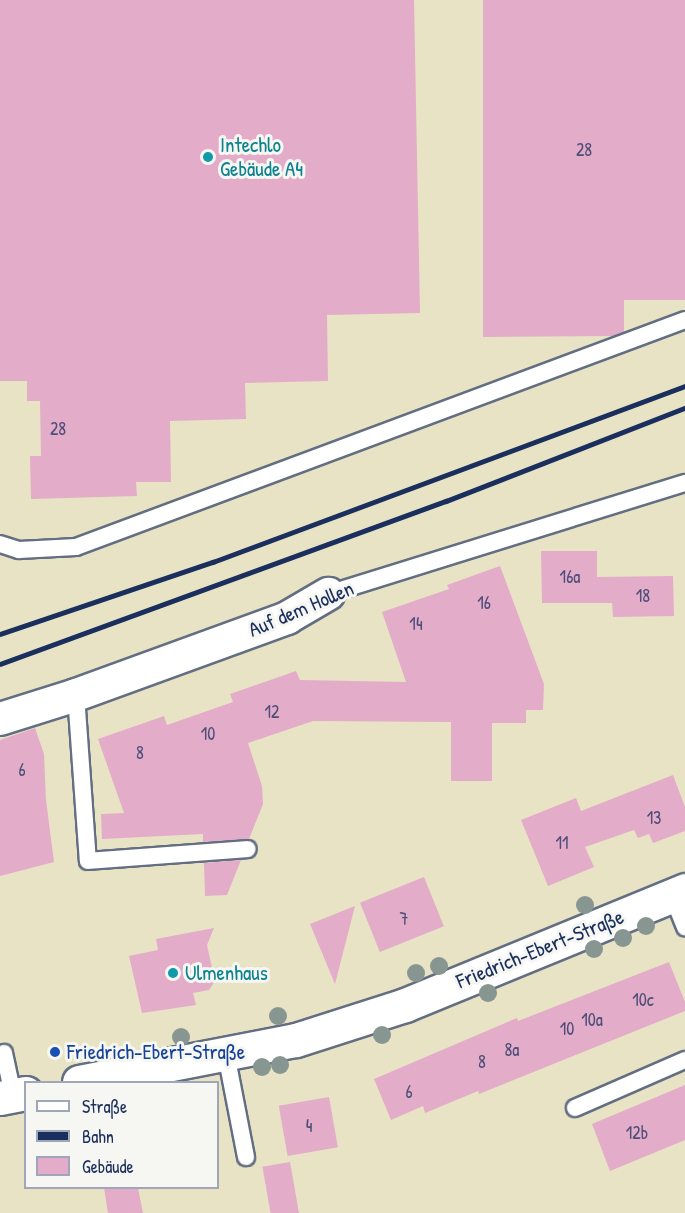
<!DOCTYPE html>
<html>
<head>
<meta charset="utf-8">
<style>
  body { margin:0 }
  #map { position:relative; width:685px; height:1213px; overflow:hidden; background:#e8e3c4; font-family:"Patrick Hand",sans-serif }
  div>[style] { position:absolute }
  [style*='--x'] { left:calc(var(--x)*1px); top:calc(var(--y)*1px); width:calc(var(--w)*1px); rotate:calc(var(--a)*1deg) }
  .building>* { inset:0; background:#e3acc9; transform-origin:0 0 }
  .roads { filter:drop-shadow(2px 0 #636e82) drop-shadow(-2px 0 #636e82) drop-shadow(0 2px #636e82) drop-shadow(0 -2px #636e82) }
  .service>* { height:16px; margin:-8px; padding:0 8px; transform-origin:8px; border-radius:8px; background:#fff }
  .minor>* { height:32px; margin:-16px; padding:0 16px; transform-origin:16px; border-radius:16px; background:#fff }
  .tertiary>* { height:33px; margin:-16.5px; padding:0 16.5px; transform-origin:16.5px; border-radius:16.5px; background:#fff }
  .rail>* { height:4.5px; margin:-2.25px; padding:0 2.25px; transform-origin:2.25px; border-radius:2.25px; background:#1b2f5e }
  .trees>* { width:18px; height:18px; margin:-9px; border-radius:50%; background:#889691 }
  .dots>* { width:16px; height:16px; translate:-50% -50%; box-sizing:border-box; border:3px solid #f6f6f2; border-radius:50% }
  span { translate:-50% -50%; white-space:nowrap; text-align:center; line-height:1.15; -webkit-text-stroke:6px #f6f6f2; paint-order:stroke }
  .number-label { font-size:18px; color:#4d4e79 }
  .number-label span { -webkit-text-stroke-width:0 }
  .culture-label { font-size:21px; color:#0d838f }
  .left { translate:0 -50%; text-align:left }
  .street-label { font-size:21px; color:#1b2f5e }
  .transit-label { font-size:21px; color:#164399 }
  .legend { position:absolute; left:24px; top:1081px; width:195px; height:108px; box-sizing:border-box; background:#f6f6f2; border:2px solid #9ea6b7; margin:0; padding:8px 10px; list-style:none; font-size:18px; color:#1b2f5e }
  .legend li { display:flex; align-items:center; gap:12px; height:30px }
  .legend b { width:30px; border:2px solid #9ea6b7 }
</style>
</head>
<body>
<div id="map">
  <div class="building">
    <div style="clip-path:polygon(0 0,414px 0,420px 313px,327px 315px,328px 381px,245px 383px,246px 419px,170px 421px,171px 482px,136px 482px,137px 496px,31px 499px,30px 456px,41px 456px,40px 401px,27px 401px,27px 381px,0 381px)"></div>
    <div style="clip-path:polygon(483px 0,685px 0,685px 300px,624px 300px,624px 332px,613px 336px,483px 337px)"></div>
    <div style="clip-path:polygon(541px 551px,597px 551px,597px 577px,673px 576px,674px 616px,613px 617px,612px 603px,542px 603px)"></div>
    <div style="clip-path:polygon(500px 566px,544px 684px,543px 710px,526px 710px,526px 723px,492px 723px,492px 781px,451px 781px,451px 722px,313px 721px,248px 743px,262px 786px,263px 804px,249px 839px,203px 842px,203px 834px,102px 839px,101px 814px,124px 813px,98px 739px,164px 716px,167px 725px,233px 702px,230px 694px,296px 671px,300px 680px,406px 682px,382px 612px,449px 589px,447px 585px)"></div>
    <div style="clip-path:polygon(35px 728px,44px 754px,46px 800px,54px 862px,0 876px,0 740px)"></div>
    <div style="clip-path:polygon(673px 775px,685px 807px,685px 831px,653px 843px,649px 834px,638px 838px,634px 830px,585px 847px,594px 867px,548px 886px,521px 820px,576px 798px,581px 811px)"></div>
    <div style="clip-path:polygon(241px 860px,227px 895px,205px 896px,204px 863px)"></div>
    <div style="left:424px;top:877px;width:53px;height:69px;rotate:68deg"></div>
    <div style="clip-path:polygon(355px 906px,335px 984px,310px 924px)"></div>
    <div style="clip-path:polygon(214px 928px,207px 945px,215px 981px,209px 990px,193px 993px,196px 1005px,142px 1013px,129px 956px,158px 950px,156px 939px)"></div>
    <div style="clip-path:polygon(669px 962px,685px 1002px,685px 1011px,479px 1094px,478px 1091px,425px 1113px,423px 1106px,391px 1120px,374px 1079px,517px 1018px,518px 1021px)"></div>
    <div style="clip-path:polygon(685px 1085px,685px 1140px,610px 1171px,592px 1124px)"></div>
    <div style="left:329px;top:1097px;width:51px;height:51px;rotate:80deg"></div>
    <div style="left:290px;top:1162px;width:52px;height:28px;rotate:80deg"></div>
    <div style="clip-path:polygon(104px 1188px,138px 1188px,143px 1213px,108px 1213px)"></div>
  </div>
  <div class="roads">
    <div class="service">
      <div style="--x:0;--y:544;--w:20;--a:18"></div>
      <div style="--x:19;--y:550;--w:57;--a:-3"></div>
      <div style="--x:76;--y:547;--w:650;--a:-20.44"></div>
      <div style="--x:328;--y:594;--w:374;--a:-17.3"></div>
      <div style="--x:76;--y:695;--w:166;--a:85.9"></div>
      <div style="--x:88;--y:861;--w:160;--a:-4.3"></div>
      <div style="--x:672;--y:895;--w:35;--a:68"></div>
      <div style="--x:4;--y:1053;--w:43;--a:77.9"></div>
      <div style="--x:226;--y:1054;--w:105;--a:79"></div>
      <div style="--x:575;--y:1108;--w:120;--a:-23.6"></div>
    </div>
    <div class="minor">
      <div style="--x:0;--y:719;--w:80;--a:-17.5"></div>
      <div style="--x:76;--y:695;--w:225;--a:-20"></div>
      <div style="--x:287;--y:618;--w:48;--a:-30.3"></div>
    </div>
    <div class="tertiary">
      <div style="--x:79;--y:1082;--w:221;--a:-11"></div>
      <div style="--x:296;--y:1040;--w:114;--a:-17.8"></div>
      <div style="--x:405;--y:1005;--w:303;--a:-22.3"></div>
      <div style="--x:0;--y:1098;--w:26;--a:-11"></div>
    </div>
  </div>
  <div class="rail">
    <div style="--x:0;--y:634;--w:225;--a:-18.7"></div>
    <div style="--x:213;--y:562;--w:504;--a:-20.45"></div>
    <div style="--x:0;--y:664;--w:475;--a:-20.1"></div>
    <div style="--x:446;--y:501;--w:256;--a:-21.3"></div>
  </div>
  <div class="trees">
    <div style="left:585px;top:905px"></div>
    <div style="left:646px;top:926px"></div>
    <div style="left:623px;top:938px"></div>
    <div style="left:594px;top:949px"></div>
    <div style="left:439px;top:966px"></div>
    <div style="left:416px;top:973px"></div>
    <div style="left:488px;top:993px"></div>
    <div style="left:278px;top:1016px"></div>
    <div style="left:382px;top:1035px"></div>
    <div style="left:181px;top:1037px"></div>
    <div style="left:280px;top:1065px"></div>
    <div style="left:262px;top:1067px"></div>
  </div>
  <div class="dots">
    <div style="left:208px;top:157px;background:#0f9aa8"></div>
    <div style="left:173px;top:973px;background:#0f9aa8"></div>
    <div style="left:55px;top:1052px;background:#1a4fb4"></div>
  </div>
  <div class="number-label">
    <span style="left:584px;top:150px">28</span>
    <span style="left:58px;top:429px">28</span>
    <span style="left:570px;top:577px">16a</span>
    <span style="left:643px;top:596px">18</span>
    <span style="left:484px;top:603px">16</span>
    <span style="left:416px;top:624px">14</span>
    <span style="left:272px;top:712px">12</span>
    <span style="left:208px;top:734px">10</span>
    <span style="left:140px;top:753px">8</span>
    <span style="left:22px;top:770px">6</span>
    <span style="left:654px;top:818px">13</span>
    <span style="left:562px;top:843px">11</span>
    <span style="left:404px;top:919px">7</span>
    <span style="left:643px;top:1000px">10c</span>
    <span style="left:592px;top:1020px">10a</span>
    <span style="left:567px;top:1029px">10</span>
    <span style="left:512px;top:1050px">8a</span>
    <span style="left:482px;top:1062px">8</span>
    <span style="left:409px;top:1092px">6</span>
    <span style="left:309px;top:1126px">4</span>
    <span style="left:637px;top:1133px">12b</span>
  </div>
  <div class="culture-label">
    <span class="left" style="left:220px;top:157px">Intechlo<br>Gebäude A4</span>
    <span class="left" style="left:185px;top:973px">Ulmenhaus</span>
  </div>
  <div class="street-label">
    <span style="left:301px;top:609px;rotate:-23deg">Auf dem Hollen</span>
    <span style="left:540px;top:949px;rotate:-22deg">Friedrich-Ebert-Straße</span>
  </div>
  <div class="transit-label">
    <span class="left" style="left:67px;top:1052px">Friedrich-Ebert-Straße</span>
  </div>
  <ul class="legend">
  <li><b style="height:8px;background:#fff"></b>Straße</li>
  <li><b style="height:8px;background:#1b2f5e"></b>Bahn</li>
  <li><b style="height:16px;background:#e3acc9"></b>Gebäude</li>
  </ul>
</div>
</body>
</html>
